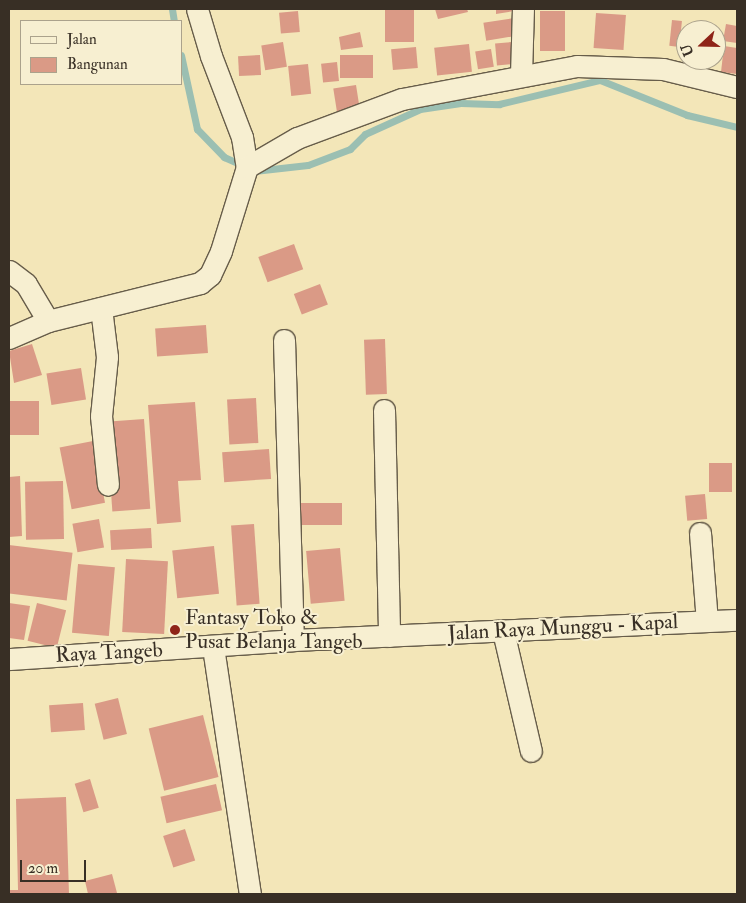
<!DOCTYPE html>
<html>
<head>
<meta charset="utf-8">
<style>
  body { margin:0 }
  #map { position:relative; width:746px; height:903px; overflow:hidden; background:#f3e6b8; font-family:"IM FELL Double Pica",serif }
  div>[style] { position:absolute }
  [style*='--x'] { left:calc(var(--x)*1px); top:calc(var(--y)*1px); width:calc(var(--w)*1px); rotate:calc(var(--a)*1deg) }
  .stream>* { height:7px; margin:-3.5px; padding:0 3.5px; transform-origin:3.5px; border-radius:3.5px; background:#9bbfb2 }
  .building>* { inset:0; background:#da9a86; transform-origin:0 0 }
  .roads { filter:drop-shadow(1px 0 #675d4a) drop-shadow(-1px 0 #675d4a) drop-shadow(0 1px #675d4a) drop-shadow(0 -1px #675d4a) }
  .minor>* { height:21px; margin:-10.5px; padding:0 10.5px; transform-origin:10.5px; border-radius:10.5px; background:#f7efd1 }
  .dots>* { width:14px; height:14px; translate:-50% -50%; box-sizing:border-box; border:2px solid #f7efd1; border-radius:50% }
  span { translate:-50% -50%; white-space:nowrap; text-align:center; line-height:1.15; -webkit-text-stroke:4px #f7efd1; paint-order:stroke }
  .poi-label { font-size:21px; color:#382f25 }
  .left { translate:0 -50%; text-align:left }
  .street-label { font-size:21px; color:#382f25 }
  .frame { position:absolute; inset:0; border:10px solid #382f25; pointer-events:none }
  .legend { position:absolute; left:20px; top:20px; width:162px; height:65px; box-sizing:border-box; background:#f7efd1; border:1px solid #aba28c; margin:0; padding:6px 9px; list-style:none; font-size:15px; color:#382f25 }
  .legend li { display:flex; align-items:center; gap:10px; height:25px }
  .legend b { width:25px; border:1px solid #aba28c }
  .north { position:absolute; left:676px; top:20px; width:50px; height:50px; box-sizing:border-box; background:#f7efd1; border:1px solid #aba28c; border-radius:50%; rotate:249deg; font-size:14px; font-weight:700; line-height:20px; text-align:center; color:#382f25 }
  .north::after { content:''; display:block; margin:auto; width:18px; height:22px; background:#8f2418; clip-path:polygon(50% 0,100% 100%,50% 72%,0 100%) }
  .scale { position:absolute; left:20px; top:860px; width:66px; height:22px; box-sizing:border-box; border:2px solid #382f25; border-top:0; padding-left:6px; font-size:15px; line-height:18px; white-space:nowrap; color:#382f25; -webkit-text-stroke:4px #f7efd1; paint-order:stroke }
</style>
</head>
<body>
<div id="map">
  <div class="stream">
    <div style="--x:172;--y:9;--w:12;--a:81"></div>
    <div style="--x:181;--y:55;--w:76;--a:77.8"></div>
    <div style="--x:197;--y:129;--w:39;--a:46"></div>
    <div style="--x:224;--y:157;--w:20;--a:24"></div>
    <div style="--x:254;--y:171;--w:54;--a:-6.3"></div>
    <div style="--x:308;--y:165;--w:45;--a:-20.9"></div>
    <div style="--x:350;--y:149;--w:21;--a:-45"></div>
    <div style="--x:365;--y:134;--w:60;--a:-24.4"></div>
    <div style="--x:420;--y:109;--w:41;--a:-8.3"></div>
    <div style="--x:461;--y:103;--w:38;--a:2"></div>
    <div style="--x:499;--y:104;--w:104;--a:-13.4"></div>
    <div style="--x:600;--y:80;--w:94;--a:21.9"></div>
    <div style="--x:687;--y:115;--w:51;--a:13.5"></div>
  </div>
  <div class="building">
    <div style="left:385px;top:9px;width:29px;height:33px"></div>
    <div style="clip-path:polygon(435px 9px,467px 9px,468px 12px,438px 19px)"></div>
    <div style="clip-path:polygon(496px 9px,514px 9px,514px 11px,496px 14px)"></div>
    <div style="left:298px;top:11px;width:21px;height:19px;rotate:85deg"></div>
    <div style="left:540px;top:11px;width:25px;height:40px"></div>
    <div style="left:596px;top:13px;width:30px;height:35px;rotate:4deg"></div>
    <div style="left:514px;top:18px;width:18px;height:31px;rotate:81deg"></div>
    <div style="left:672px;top:20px;width:10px;height:26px;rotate:6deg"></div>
    <div style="clip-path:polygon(687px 24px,712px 28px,711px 30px,686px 30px)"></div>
    <div style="clip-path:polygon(726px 24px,737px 26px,737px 43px,723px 41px)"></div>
    <div style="clip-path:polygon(360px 32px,363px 47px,341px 50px,339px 37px)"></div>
    <div style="clip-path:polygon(685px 38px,686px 38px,686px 54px,683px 53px)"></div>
    <div style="left:283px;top:42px;width:25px;height:22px;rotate:81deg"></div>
    <div style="left:512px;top:42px;width:22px;height:17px;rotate:85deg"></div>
    <div style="left:469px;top:44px;width:28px;height:35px;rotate:84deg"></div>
    <div style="clip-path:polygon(724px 46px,737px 48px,737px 74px,721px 72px)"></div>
    <div style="left:416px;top:47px;width:21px;height:25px;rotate:85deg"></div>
    <div style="left:491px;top:49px;width:18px;height:16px;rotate:81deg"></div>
    <div style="left:260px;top:55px;width:20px;height:22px;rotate:87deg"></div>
    <div style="left:340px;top:55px;width:33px;height:23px"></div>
    <div style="left:337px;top:62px;width:19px;height:16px;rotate:84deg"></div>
    <div style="left:308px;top:64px;width:30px;height:20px;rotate:84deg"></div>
    <div style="left:356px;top:85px;width:25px;height:23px;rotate:81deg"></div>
    <div style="left:294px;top:244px;width:27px;height:38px;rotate:70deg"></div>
    <div style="left:320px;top:284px;width:22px;height:28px;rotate:69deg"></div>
    <div style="left:206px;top:325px;width:28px;height:51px;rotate:86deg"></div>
    <div style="left:385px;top:339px;width:55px;height:21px;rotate:88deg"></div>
    <div style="clip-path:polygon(32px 344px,42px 375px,14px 383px,9px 351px)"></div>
    <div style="left:81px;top:368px;width:32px;height:35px;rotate:81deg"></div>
    <div style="left:256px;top:398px;width:45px;height:29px;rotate:87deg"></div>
    <div style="left:10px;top:401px;width:29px;height:34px"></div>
    <div style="clip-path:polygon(195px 402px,201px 480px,178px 481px,181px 522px,157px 524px,148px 405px)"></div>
    <div style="left:144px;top:419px;width:90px;height:38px;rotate:86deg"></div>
    <div style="left:93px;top:441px;width:63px;height:34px;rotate:79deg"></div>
    <div style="left:269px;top:449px;width:30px;height:47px;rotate:86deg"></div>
    <div style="left:732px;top:463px;width:29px;height:23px;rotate:90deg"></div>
    <div style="clip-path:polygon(20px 476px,22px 536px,9px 537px,9px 477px)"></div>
    <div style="left:63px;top:481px;width:58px;height:38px;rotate:89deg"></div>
    <div style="left:705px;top:494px;width:25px;height:20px;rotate:85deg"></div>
    <div style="left:300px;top:503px;width:42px;height:22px"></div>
    <div style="left:99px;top:519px;width:29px;height:27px;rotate:80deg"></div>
    <div style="left:254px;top:524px;width:80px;height:23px;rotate:86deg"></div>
    <div style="left:151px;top:528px;width:20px;height:41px;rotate:87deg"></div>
    <div style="left:9px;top:545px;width:64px;height:48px;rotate:7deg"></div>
    <div style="left:214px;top:546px;width:48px;height:42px;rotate:84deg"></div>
    <div style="left:340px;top:548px;width:53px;height:34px;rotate:85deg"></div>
    <div style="left:126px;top:559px;width:42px;height:73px;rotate:3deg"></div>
    <div style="left:78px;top:564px;width:37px;height:69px;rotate:5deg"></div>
    <div style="clip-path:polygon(9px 603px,30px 606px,24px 640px,9px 638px)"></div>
    <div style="left:37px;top:603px;width:30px;height:39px;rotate:14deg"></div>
    <div style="left:118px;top:698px;width:37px;height:24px;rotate:76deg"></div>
    <div style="left:83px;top:703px;width:27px;height:34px;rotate:86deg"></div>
    <div style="left:203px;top:715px;width:64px;height:56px;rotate:76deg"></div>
    <div style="left:90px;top:779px;width:30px;height:16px;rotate:73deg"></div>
    <div style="left:216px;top:784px;width:27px;height:57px;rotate:77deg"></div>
    <div style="clip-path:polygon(66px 797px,69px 894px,9px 894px,9px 890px,18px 890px,16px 799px)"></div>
    <div style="left:185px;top:829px;width:33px;height:23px;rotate:72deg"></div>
    <div style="clip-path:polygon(112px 874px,117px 893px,88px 894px,85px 881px)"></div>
  </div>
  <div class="roads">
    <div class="minor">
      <div style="--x:197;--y:9;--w:49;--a:73.4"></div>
      <div style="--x:211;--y:56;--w:87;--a:69.1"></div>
      <div style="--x:242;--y:137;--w:30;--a:81"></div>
      <div style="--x:521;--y:75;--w:66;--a:-88.3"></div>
      <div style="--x:9;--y:271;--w:21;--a:37"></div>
      <div style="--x:26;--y:284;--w:43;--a:59.3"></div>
      <div style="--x:101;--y:308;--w:49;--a:83"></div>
      <div style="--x:107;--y:357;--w:59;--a:95.8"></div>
      <div style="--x:101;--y:416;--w:69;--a:84.2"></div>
      <div style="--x:9;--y:338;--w:43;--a:-23.6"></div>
      <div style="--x:48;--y:321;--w:157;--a:-14"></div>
      <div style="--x:200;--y:283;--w:13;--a:-39"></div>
      <div style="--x:210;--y:275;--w:26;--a:-65"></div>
      <div style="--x:221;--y:251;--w:88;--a:-72.8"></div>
      <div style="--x:247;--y:167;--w:58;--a:-30.1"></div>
      <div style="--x:297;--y:138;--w:112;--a:-20.4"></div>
      <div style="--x:402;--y:99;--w:178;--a:-10.7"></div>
      <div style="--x:577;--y:66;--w:86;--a:2"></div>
      <div style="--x:663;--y:69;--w:76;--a:13.7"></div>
      <div style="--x:284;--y:340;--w:300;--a:88.3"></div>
      <div style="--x:384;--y:410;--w:226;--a:88.7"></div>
      <div style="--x:700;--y:533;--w:88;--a:85.5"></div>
      <div style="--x:503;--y:631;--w:123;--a:76.9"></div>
      <div style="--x:213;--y:647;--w:250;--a:81.5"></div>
      <div style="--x:9;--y:659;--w:285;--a:-3.8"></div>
      <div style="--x:293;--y:640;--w:444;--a:-2.6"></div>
    </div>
  </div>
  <div class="dots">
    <div style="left:175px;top:630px;background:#8f2418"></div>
  </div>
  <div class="poi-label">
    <span class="left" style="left:185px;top:630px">Fantasy Toko &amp;<br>Pusat Belanja Tangeb</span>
  </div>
  <div class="street-label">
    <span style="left:563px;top:628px;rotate:-3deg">Jalan Raya Munggu - Kapal</span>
    <span style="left:109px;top:653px;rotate:-3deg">Raya Tangeb</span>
  </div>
  <div class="frame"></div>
  <ul class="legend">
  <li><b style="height:6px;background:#f7efd1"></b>Jalan</li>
  <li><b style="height:14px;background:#da9a86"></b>Bangunan</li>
  </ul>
  <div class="north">U</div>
  <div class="scale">20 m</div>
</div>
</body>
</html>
